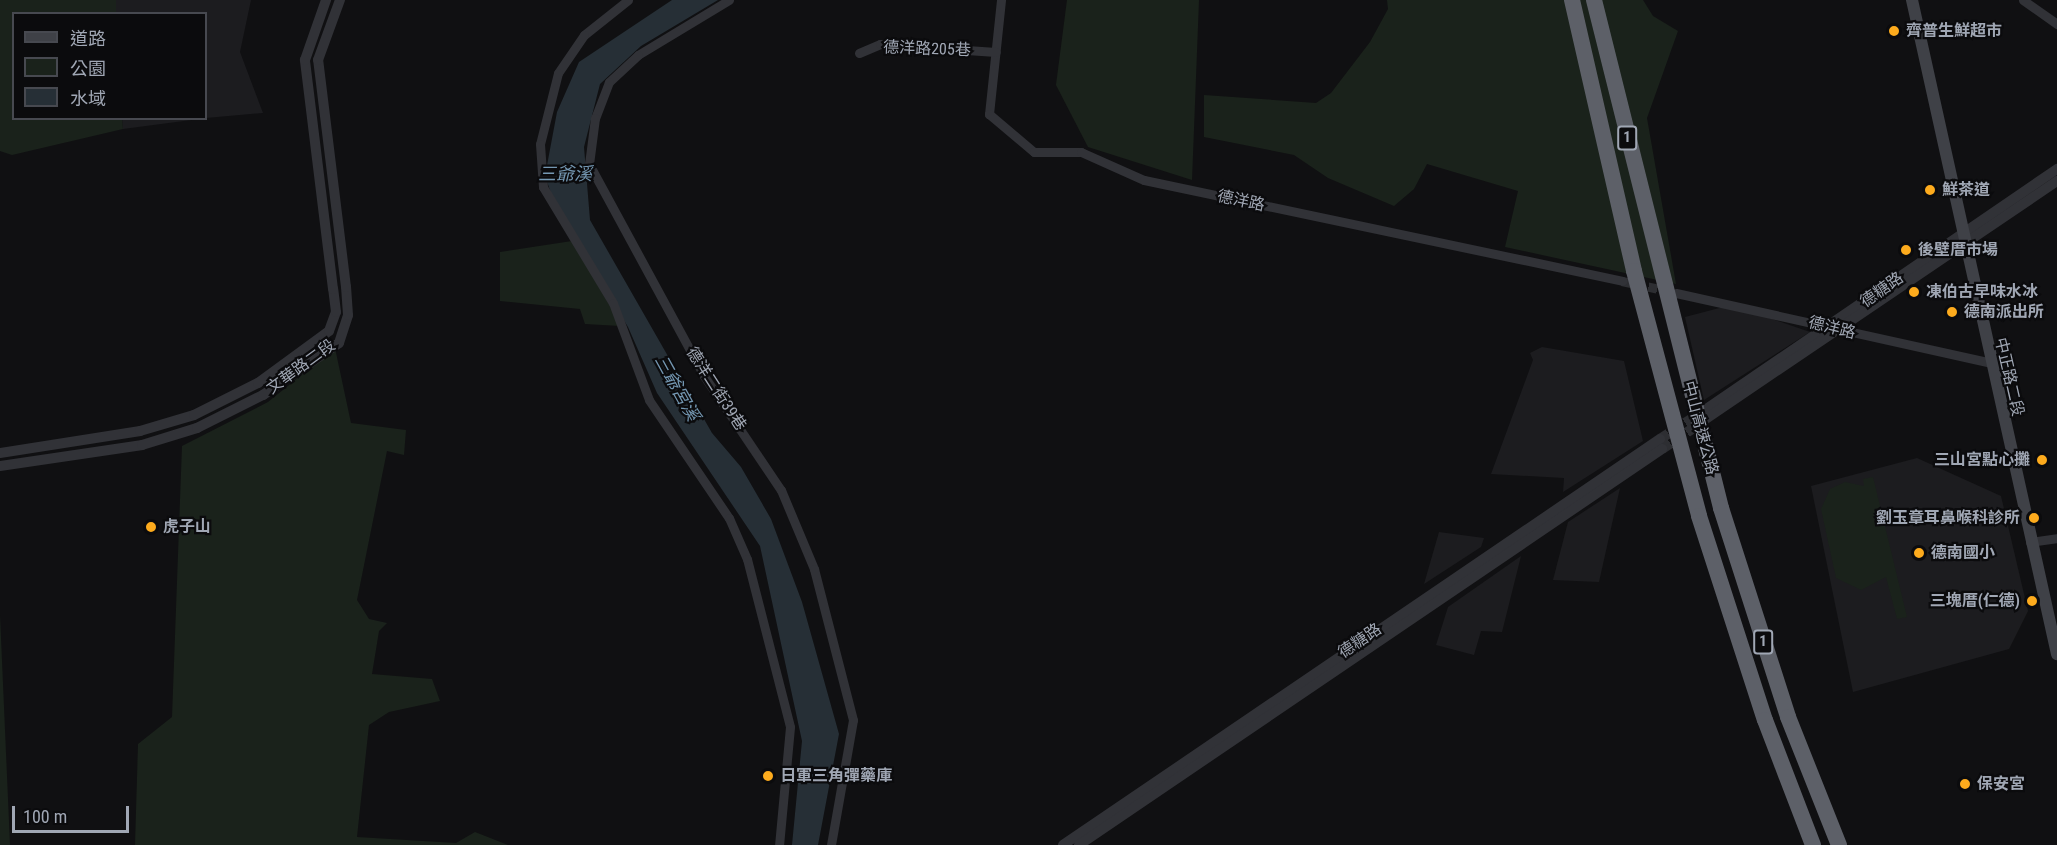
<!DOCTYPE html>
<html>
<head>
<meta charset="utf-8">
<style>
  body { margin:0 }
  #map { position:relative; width:2057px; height:845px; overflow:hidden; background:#101012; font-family:"Roboto Condensed","Noto Sans TC",sans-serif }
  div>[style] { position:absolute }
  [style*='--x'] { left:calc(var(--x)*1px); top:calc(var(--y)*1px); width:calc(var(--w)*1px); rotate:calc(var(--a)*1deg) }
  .built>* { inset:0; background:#1c1c1f }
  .green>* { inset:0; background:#1a221b }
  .water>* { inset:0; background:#262f36 }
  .minor-tunnel>* { height:9px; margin-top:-4.5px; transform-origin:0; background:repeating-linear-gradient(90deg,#2d2e32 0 9px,transparent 0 13.5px) }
  .tertiary-tunnel>* { height:10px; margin-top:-5px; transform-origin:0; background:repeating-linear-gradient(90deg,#2d2e32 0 10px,transparent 0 15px) }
  .minor>* { height:9px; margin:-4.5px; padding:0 4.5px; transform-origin:4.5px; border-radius:4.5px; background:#313237 }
  .tertiary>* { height:10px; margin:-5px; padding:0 5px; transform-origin:5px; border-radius:5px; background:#313237 }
  .secondary>* { height:12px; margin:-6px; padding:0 6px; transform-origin:6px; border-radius:6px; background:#3f4147 }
  .motorway>* { height:16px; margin:-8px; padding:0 8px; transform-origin:8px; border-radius:8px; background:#5d6068 }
  .dots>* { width:16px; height:16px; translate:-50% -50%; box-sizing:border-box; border:3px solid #0b0b0d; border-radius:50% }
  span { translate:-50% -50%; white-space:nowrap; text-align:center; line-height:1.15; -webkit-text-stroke:4.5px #0b0b0d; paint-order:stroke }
  .shield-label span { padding:2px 4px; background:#0b0b0d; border:2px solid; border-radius:4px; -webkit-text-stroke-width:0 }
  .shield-label { font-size:15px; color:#a0a7b4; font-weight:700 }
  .poi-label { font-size:16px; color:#a0a7b4; font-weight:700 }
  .left { translate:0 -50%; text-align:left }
  .right { translate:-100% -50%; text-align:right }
  .street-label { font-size:16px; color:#a0a7b4 }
  .water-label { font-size:18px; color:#7497b2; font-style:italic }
  .legend { position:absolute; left:12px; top:12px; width:195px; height:108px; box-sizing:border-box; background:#0b0b0d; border:2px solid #474950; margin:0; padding:8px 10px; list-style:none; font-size:18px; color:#a0a7b4 }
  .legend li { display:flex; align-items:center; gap:12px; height:30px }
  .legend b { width:30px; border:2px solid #474950 }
  .scale { position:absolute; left:12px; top:806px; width:117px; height:27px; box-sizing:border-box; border:3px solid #a0a7b4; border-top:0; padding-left:8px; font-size:18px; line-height:21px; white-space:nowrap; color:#a0a7b4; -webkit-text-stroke:4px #0b0b0d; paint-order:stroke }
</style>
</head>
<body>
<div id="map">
  <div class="built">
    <div style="clip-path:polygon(116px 0,251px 0,240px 52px,263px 113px,206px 118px,206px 14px,116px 13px)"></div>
    <div style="clip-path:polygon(122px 118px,199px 118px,199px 119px,123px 129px)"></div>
    <div style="clip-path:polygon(1731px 305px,1810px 332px,1704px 400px,1685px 317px)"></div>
    <div style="clip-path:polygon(1542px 347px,1624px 361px,1643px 441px,1563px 492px,1564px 478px,1491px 474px,1533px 360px,1530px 353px)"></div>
    <div style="clip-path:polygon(1917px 458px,2001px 496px,2028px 611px,2009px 649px,1853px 692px,1811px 486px)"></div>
    <div style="clip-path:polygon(1620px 488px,1599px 582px,1553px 580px,1568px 522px)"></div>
    <div style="clip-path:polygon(1439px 532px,1484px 538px,1481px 547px,1424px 584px)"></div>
    <div style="clip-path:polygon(1521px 556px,1502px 632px,1481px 631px,1474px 655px,1436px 645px,1448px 607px)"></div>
  </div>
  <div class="green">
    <div style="clip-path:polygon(0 0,116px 0,116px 13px,14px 14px,14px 118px,122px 119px,123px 129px,12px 155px,0 151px)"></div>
    <div style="clip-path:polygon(1067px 0,1199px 0,1192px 180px,1088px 147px,1056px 85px)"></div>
    <div style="clip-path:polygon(1387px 0,1643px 0,1653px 16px,1678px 31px,1647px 118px,1676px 284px,1505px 247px,1518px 191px,1427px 164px,1414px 189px,1394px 206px,1328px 178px,1294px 155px,1204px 137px,1204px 95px,1316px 103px,1331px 93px,1370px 42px,1388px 9px)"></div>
    <div style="clip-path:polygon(572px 241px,588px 263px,620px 326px,585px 324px,580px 309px,500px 301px,500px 252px)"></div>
    <div style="clip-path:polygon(335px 348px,351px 423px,406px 430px,404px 455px,387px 451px,357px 600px,369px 619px,387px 623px,379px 631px,372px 674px,432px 679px,440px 701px,389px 712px,369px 725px,357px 837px,456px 843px,475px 832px,508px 845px,135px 845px,138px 744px,172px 717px,182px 446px,268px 402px)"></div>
    <div style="clip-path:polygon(1873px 477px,1907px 617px,1897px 619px,1886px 577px,1861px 590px,1836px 578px,1821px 509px,1830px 489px,1845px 482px,1864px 486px,1863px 479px)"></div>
    <div style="clip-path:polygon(0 615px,10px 845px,0 845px)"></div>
  </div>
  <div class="water">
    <div style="clip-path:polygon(672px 0,718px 0,641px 46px,600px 84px,584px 147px,590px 220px,712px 433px,741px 467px,771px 519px,802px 602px,839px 734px,818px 845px,792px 845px,802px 741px,760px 546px,657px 393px,628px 327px,557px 210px,545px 176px,557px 112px,579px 62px)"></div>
  </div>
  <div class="minor-tunnel">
    <div style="--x:1622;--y:281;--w:48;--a:12"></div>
  </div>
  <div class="tertiary-tunnel">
    <div style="--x:1660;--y:439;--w:50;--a:-32.7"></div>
    <div style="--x:1662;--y:449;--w:50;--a:-33.7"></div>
  </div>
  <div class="minor">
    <div style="--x:628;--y:0;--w:56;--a:141.5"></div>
    <div style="--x:584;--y:35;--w:46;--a:124.4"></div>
    <div style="--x:558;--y:73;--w:73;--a:104.2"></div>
    <div style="--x:540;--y:144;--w:43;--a:86"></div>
    <div style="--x:543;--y:187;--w:135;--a:58.9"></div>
    <div style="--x:613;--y:303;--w:103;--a:69.6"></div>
    <div style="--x:649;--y:400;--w:143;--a:55.9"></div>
    <div style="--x:729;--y:518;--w:45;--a:66.3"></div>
    <div style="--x:747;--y:559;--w:173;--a:75.6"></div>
    <div style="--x:790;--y:727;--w:119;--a:95.3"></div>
    <div style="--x:729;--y:0;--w:106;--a:148.9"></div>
    <div style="--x:638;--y:55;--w:40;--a:137"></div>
    <div style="--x:609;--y:82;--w:39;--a:111"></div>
    <div style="--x:595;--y:118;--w:46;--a:97.4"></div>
    <div style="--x:589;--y:164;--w:241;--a:61.5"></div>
    <div style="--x:704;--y:376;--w:138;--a:56"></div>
    <div style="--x:781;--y:490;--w:86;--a:67.3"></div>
    <div style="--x:814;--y:569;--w:156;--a:75.5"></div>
    <div style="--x:853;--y:720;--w:127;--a:100"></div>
    <div style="--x:1001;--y:0;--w:115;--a:96"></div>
    <div style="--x:989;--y:114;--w:59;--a:40.2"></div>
    <div style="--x:1034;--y:152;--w:47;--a:0"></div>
    <div style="--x:1081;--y:152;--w:69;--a:24"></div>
    <div style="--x:1144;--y:180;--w:489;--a:11.9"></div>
    <div style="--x:2023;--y:0;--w:42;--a:35.2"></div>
    <div style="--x:859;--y:53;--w:23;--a:-23"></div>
    <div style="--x:880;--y:44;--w:116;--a:3.9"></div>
    <div style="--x:1676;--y:293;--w:320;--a:12.5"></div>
    <div style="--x:2030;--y:542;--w:27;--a:-8"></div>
  </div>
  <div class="tertiary">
    <div style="--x:1705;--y:410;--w:427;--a:-34.4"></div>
    <div style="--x:1707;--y:418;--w:423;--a:-34.1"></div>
    <div style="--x:0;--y:453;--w:142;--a:-8.9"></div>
    <div style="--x:140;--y:431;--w:56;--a:-16.5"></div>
    <div style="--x:194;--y:415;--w:72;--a:-26.6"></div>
    <div style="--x:258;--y:383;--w:88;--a:-36.2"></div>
    <div style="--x:329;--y:331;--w:20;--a:-70"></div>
    <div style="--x:336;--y:312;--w:23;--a:-97"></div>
    <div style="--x:333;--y:289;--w:231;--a:-97"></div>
    <div style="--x:305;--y:60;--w:64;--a:-70.7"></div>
    <div style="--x:0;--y:466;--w:144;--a:-8.4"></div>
    <div style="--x:142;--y:445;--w:58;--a:-17.2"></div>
    <div style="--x:197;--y:428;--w:74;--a:-26.6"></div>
    <div style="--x:263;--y:395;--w:92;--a:-34.4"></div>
    <div style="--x:339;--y:343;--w:29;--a:-72"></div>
    <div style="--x:348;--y:315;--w:28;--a:-94"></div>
    <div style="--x:346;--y:287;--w:229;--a:-97"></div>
    <div style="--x:318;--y:60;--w:64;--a:-69.9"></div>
    <div style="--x:1063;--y:845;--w:722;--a:-34.22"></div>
    <div style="--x:1079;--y:845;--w:705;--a:-34.19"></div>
  </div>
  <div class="secondary">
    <div style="--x:1912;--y:0;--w:670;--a:77.5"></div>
  </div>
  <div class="motorway">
    <div style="--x:1572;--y:0;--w:278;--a:77.1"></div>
    <div style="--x:1634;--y:271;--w:253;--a:75.1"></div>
    <div style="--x:1699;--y:516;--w:214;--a:72.1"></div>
    <div style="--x:1765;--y:720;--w:134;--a:69"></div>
    <div style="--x:1594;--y:0;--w:524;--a:75.96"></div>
    <div style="--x:1721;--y:508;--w:219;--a:72.2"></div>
    <div style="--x:1788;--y:717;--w:138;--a:68.3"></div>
  </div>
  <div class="dots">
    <div style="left:1894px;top:31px;background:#fdab1d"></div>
    <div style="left:1930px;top:190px;background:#fdab1d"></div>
    <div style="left:1906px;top:250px;background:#fdab1d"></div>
    <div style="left:1914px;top:292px;background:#fdab1d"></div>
    <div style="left:1952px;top:312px;background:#fdab1d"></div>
    <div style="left:2042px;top:460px;background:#fdab1d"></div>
    <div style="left:2034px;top:518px;background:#fdab1d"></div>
    <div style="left:151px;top:527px;background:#fdab1d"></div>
    <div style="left:1919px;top:553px;background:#fdab1d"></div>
    <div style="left:2032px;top:601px;background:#fdab1d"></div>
    <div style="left:768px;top:776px;background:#fdab1d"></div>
    <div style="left:1965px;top:784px;background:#fdab1d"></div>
  </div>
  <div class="shield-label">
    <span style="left:1627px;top:138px">1</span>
    <span style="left:1763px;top:642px">1</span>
  </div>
  <div class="poi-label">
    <span class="left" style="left:1906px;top:31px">齊普生鮮超市</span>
    <span class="left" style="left:1942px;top:190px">鮮茶道</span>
    <span class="left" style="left:1918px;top:250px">後壁厝市場</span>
    <span class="left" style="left:1926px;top:292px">凍伯古早味水冰</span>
    <span class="left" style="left:1964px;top:312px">德南派出所</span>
    <span class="right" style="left:2030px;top:460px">三山宮點心攤</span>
    <span class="right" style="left:2020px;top:518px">劉玉章耳鼻喉科診所</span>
    <span class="left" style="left:163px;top:527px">虎子山</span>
    <span class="left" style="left:1931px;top:553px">德南國小</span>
    <span class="right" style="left:2020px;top:601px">三塊厝(仁德)</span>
    <span class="left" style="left:780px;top:776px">日軍三角彈藥庫</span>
    <span class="left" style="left:1977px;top:784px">保安宮</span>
  </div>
  <div class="street-label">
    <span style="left:927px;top:49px;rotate:2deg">德洋路205巷</span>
    <span style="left:1241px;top:201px;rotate:12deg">德洋路</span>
    <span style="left:1882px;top:290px;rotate:-35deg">德糖路</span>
    <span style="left:1832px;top:328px;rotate:14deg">德洋路</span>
    <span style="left:301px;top:367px;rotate:-36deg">文華路二段</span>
    <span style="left:2009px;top:377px;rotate:77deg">中正路二段</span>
    <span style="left:716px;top:389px;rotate:57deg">德洋二街39巷</span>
    <span style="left:1700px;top:428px;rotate:75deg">中山高速公路</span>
    <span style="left:1360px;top:641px;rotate:-34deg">德糖路</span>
  </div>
  <div class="water-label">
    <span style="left:565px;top:174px">三爺溪</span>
    <span style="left:677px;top:388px;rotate:61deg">三爺宮溪</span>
  </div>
  <ul class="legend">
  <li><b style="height:8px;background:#3f4147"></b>道路</li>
  <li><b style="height:16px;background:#1a221b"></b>公園</li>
  <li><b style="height:16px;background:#262f36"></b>水域</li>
  </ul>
  <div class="scale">100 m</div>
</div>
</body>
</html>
